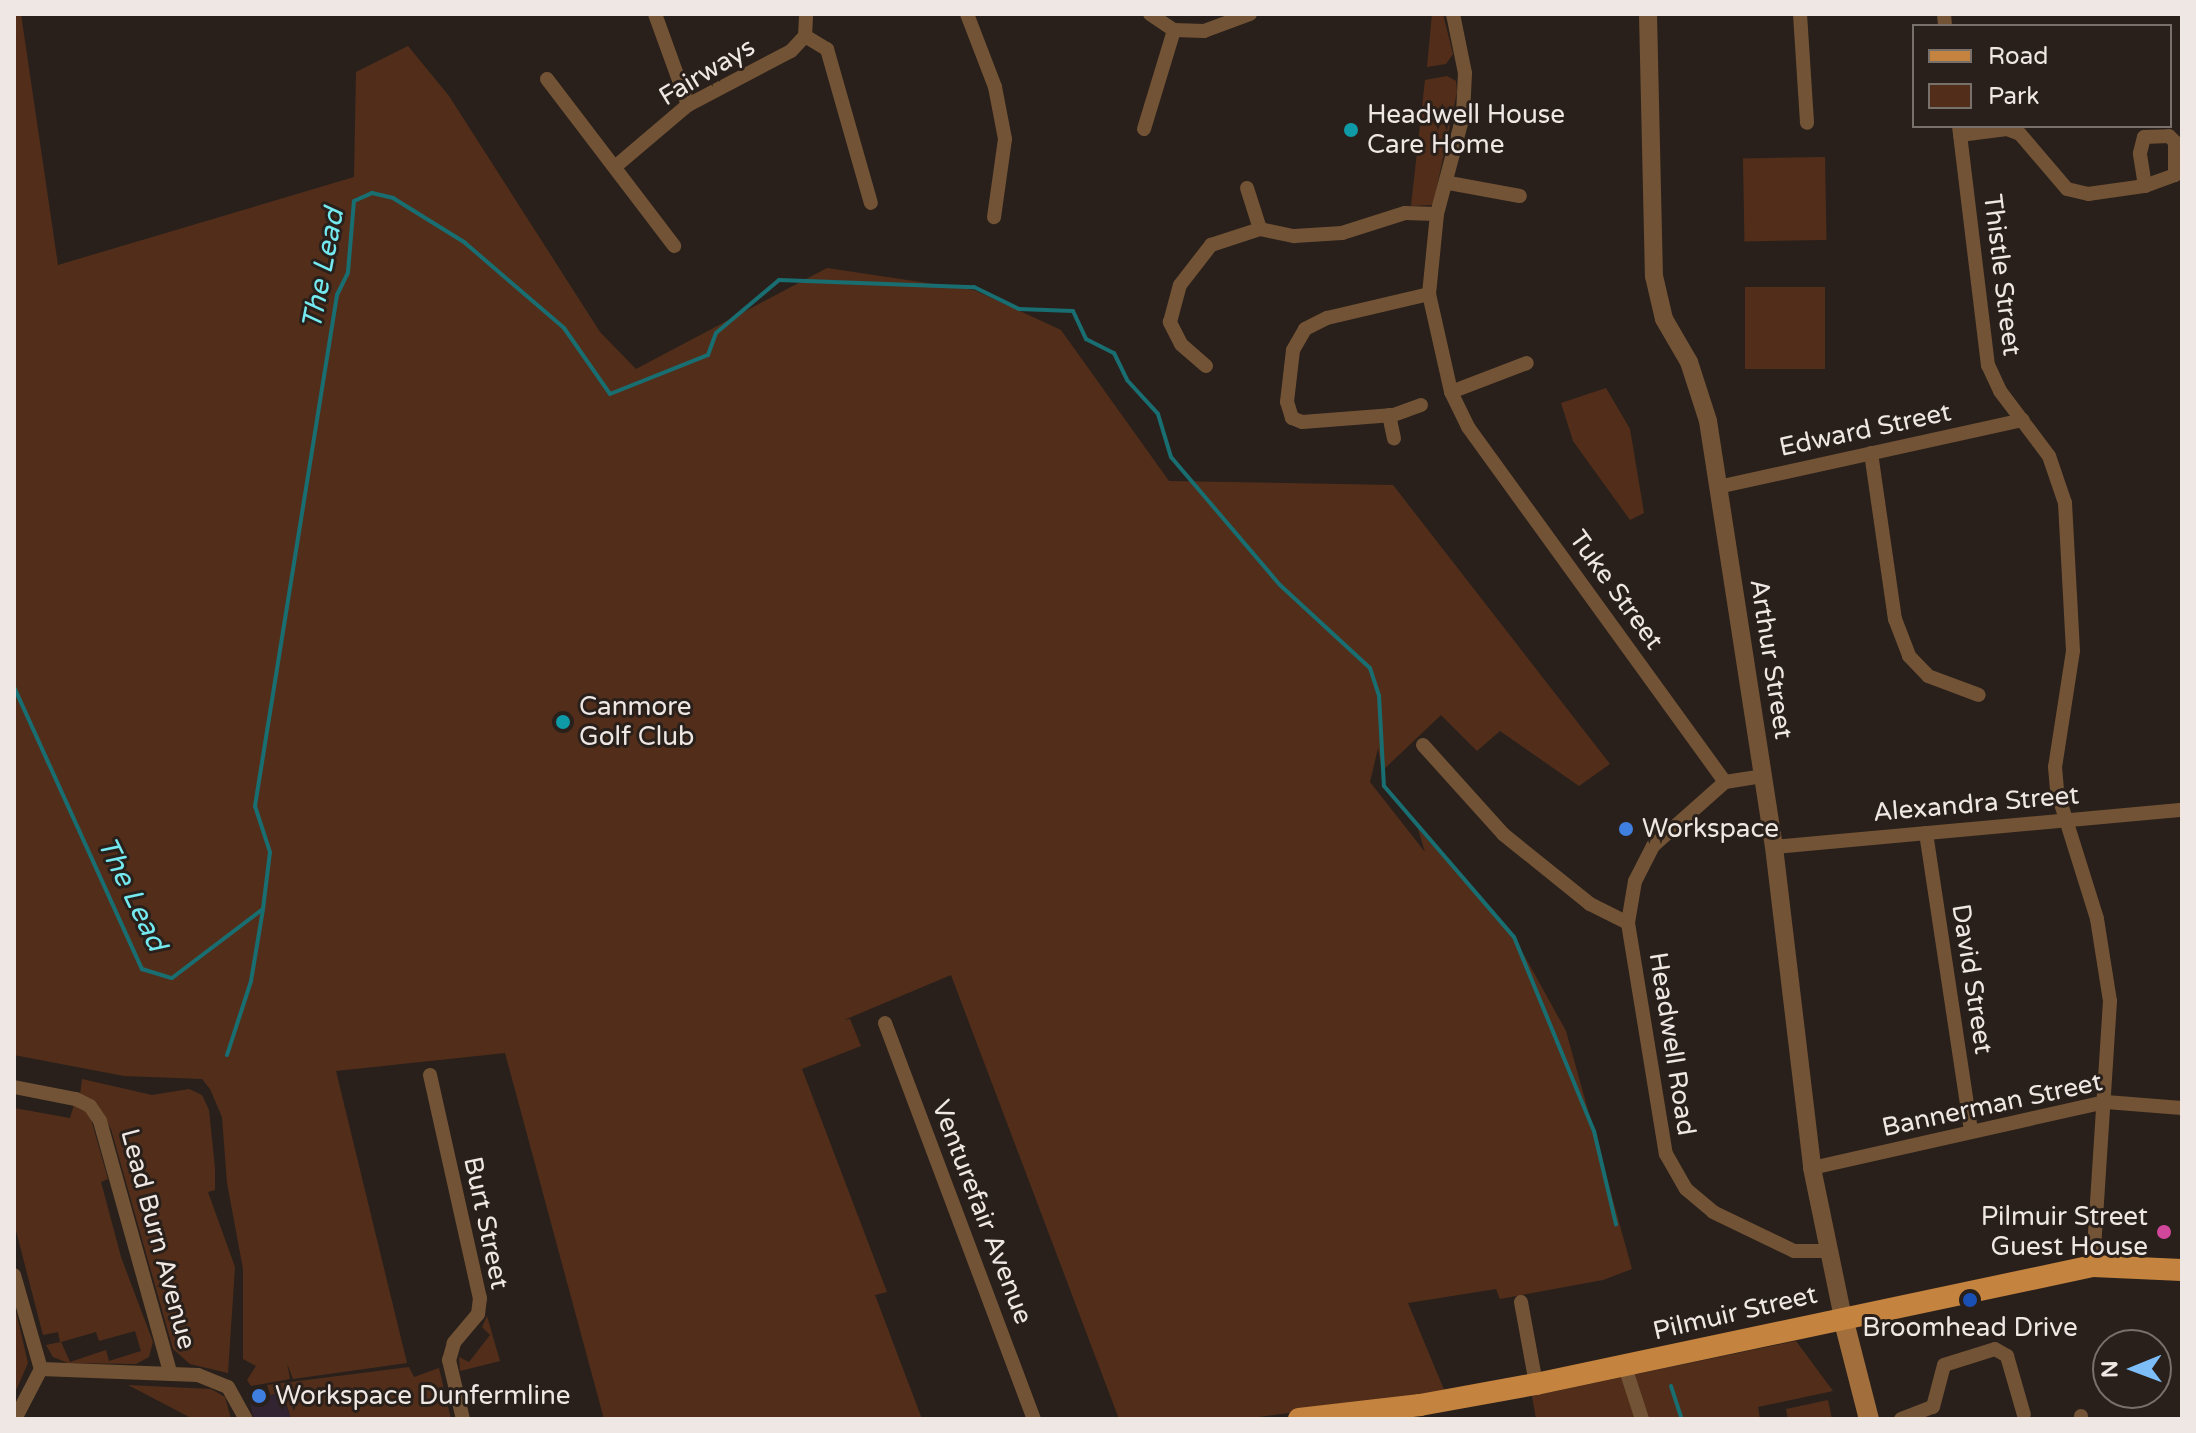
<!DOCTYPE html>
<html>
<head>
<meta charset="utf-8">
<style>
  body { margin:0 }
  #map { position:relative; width:2196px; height:1433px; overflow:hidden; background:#29201b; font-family:"Varela Round",sans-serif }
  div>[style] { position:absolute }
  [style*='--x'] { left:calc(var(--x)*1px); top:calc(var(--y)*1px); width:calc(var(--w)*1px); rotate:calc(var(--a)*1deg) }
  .commercial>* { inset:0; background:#322430 }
  .green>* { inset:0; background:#522e1a; transform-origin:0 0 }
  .stream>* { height:4px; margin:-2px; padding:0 2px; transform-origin:2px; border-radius:2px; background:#196e72 }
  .minor>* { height:14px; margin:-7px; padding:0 7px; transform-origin:7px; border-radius:7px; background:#735335 }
  .tertiary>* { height:18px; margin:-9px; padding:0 9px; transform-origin:9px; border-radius:9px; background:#735335 }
  .secondary>* { height:20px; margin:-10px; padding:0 10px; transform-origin:10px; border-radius:10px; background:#a26e3c }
  .primary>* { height:22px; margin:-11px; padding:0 11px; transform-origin:11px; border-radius:11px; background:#c58340 }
  .dots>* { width:22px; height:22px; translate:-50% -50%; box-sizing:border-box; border:4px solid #29201b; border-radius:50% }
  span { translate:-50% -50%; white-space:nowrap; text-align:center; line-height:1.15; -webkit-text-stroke:6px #29201b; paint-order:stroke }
  .street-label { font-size:26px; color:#eee7e4 }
  .poi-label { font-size:26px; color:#eee7e4 }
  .left { translate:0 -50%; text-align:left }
  .right { translate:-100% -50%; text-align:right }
  .water-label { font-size:28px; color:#74eaf0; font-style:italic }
  .frame { position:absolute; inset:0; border:16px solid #eee7e4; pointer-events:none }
  .legend { position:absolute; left:1912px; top:24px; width:260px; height:104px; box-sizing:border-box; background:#29201b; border:2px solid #78706b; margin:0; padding:10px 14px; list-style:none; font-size:24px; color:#eee7e4 }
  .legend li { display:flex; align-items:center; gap:16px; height:40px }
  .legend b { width:40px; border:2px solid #78706b }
  .north { position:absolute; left:2092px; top:1329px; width:80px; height:80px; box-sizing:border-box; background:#29201b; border:2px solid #78706b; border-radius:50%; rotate:269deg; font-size:22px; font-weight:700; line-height:32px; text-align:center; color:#eee7e4 }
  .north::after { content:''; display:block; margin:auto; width:28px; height:36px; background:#7dbef9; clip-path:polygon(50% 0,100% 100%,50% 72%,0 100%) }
</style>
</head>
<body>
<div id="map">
  <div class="commercial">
    <div style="clip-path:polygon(266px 1388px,270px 1395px,282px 1392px,291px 1419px,254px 1419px,247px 1393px)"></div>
  </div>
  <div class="green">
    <div style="clip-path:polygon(14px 14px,21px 14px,58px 265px,354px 177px,356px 72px,408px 46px,449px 96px,600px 332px,636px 369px,827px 268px,974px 290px,1061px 330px,1169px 481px,1393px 485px,1610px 764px,1579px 786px,1500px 731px,1477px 751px,1441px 715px,1382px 771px,1378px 748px,1370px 782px,1425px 852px,1418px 829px,1514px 937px,1566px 1031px,1632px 1269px,1603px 1280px,1500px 1299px,1496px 1289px,1408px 1303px,1445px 1392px,1244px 1419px,1119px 1419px,951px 975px,844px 1020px,850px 1019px,861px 1046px,802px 1069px,887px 1292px,875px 1295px,922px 1419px,604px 1419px,505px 1053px,336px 1071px,407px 1363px,293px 1379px,287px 1363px,290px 1379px,251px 1386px,247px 1380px,256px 1366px,243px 1359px,243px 1269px,227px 1183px,222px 1117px,210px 1089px,202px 1079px,124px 1076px,14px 1055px)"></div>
    <div style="clip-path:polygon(1432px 14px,1443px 14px,1453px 54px,1446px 64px,1427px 67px)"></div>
    <div style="clip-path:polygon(1447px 76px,1456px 81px,1457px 92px,1433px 205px,1411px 206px,1425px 80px)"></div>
    <div style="left:1825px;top:157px;width:83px;height:82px;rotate:89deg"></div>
    <div style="left:1745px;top:287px;width:80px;height:82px"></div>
    <div style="clip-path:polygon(1606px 388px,1630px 429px,1644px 513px,1630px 520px,1573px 441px,1561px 403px)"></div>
    <div style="clip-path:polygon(82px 1079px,152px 1095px,189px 1089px,202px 1095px,209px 1110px,215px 1168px,215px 1190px,208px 1192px,235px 1267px,228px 1373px,190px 1364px,173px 1349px,111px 1129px,96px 1102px,80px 1095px)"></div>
    <div style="clip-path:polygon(evenodd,80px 1103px,91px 1119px,108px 1179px,101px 1182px,121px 1257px,153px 1342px,149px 1357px,136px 1364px,68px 1363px,53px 1357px,46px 1345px,60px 1342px,58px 1332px,43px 1335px,14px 1223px,14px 1108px,70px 1118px,74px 1105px,80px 1103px,135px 1331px,141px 1351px,109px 1361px,106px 1350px,70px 1362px,61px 1342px,96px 1332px,99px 1341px,135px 1331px)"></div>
    <div style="clip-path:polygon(14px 1303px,28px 1363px,14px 1395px)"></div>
    <div style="clip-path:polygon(487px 1316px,500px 1361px,460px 1371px,459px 1357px,469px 1362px,490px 1335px,482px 1327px)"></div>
    <div style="clip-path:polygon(1796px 1341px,1833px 1391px,1758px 1407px,1760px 1419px,1536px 1419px,1532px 1396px)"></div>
    <div style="clip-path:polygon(409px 1367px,414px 1377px,439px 1368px,451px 1419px,291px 1419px,283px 1392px,270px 1395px,267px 1385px)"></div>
    <div style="clip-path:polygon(128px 1385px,211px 1389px,225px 1397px,231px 1419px,193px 1419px)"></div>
    <div style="clip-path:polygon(1828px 1400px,1832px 1419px,1788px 1419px,1786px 1409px)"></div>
  </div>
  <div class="stream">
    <div style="--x:14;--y:687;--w:310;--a:65.6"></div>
    <div style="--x:142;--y:969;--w:31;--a:17"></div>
    <div style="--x:172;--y:978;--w:114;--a:-37.2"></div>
    <div style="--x:227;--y:1055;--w:78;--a:-72"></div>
    <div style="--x:251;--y:981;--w:73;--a:-80.5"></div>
    <div style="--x:263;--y:909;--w:57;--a:-83"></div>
    <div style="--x:270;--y:852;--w:48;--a:-108.1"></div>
    <div style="--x:255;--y:806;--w:518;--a:-80.88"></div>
    <div style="--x:337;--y:295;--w:25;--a:-64"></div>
    <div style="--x:348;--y:272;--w:71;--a:-85.2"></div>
    <div style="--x:354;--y:201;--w:20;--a:-24"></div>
    <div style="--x:372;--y:193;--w:22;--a:13"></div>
    <div style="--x:393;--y:198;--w:84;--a:31.8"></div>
    <div style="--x:464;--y:242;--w:132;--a:40.7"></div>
    <div style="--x:564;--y:328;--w:80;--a:55.1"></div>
    <div style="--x:610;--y:394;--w:105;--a:-21.7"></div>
    <div style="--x:708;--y:355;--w:23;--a:-70"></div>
    <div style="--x:716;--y:333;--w:82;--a:-40.1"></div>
    <div style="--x:779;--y:280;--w:195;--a:2.1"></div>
    <div style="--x:974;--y:287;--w:50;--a:26.1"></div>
    <div style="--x:1019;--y:309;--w:54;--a:2.1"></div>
    <div style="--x:1073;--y:311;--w:31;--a:65"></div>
    <div style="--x:1086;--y:339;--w:31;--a:27"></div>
    <div style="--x:1114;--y:353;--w:30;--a:64"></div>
    <div style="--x:1127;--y:380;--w:46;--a:47.6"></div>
    <div style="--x:1158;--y:414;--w:45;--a:73.2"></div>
    <div style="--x:1171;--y:457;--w:168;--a:49.6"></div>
    <div style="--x:1280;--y:585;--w:122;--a:42.7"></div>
    <div style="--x:1370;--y:668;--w:28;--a:72"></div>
    <div style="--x:1379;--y:695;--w:91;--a:86.9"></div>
    <div style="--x:1384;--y:786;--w:199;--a:49.3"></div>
    <div style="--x:1514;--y:937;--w:210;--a:67.6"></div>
    <div style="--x:1594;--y:1131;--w:96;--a:76.7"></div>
    <div style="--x:1671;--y:1386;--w:35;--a:72"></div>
  </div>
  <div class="minor">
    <div style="--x:655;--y:14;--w:97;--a:70.1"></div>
    <div style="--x:967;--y:14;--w:78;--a:69"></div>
    <div style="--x:995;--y:87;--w:53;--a:79.1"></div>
    <div style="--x:1005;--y:139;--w:79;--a:98"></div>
    <div style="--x:1150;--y:14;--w:29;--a:34"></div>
    <div style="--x:1174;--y:30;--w:30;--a:2"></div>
    <div style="--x:1204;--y:31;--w:49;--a:-20.3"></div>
    <div style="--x:1453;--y:14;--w:60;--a:78.5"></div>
    <div style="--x:1465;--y:73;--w:43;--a:92.7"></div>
    <div style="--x:1463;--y:116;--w:101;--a:104.9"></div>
    <div style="--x:1437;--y:214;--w:80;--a:95.7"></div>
    <div style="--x:1429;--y:294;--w:100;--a:77.3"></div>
    <div style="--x:1451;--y:392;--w:39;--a:64"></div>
    <div style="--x:1468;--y:427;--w:438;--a:54.1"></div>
    <div style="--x:1725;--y:782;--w:38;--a:-9"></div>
    <div style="--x:1800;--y:14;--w:109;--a:86.3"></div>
    <div style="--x:1944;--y:14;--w:12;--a:85"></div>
    <div style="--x:805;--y:36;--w:26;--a:31"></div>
    <div style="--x:827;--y:49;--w:160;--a:74.1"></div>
    <div style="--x:547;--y:79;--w:210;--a:52.7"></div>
    <div style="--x:1959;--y:126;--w:241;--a:83.1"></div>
    <div style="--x:1988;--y:365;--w:29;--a:65"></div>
    <div style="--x:2000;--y:391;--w:81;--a:53"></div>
    <div style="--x:2049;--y:456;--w:50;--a:71.2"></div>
    <div style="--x:2065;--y:503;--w:148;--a:86.9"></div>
    <div style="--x:2073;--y:651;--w:117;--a:98.8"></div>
    <div style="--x:2055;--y:767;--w:24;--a:85"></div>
    <div style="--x:2057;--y:791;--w:134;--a:72.6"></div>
    <div style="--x:2097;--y:919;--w:83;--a:81"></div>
    <div style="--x:2110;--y:1001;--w:266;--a:93.7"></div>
    <div style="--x:1144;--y:129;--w:103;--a:-73.1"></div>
    <div style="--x:1960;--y:135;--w:47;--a:-7.3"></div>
    <div style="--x:2007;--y:129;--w:14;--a:21"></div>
    <div style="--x:2020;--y:134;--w:72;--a:49.5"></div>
    <div style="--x:2067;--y:189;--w:22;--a:13"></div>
    <div style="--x:2088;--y:194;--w:58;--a:-8"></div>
    <div style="--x:2145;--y:186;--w:33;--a:-99"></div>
    <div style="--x:2140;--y:153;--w:16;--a:-76"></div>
    <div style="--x:2144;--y:137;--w:25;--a:-2"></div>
    <div style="--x:2169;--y:136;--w:8;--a:45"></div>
    <div style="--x:2175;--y:142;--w:33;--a:90"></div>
    <div style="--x:2175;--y:175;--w:32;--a:160"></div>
    <div style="--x:616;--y:166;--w:94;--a:-40.3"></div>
    <div style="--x:688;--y:105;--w:116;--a:-27.7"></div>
    <div style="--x:791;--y:51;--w:21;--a:-47"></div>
    <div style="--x:805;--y:36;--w:22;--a:-87"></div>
    <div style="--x:1449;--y:183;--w:72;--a:10.4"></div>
    <div style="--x:1247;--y:188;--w:43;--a:72.4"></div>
    <div style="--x:1206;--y:366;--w:33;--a:-139"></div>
    <div style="--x:1181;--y:344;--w:25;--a:-117"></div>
    <div style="--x:1170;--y:322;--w:38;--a:-75"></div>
    <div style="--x:1180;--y:285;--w:51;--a:-52.2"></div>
    <div style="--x:1211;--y:245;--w:52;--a:-18.1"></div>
    <div style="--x:1260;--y:229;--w:35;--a:12"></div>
    <div style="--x:1294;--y:236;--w:48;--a:-3.6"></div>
    <div style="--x:1342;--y:233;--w:66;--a:-17.6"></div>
    <div style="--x:1405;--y:213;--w:32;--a:2"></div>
    <div style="--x:1451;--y:392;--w:81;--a:-20.9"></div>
    <div style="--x:1421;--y:405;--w:30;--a:160"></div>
    <div style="--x:1393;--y:415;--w:91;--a:175.6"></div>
    <div style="--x:1302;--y:422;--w:11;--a:-158"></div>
    <div style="--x:1292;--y:418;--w:17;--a:-107"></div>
    <div style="--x:1287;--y:402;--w:52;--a:-83.4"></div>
    <div style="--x:1293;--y:350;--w:24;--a:-60"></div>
    <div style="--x:1305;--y:329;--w:25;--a:-27"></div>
    <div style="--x:1327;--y:318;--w:105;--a:-13.2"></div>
    <div style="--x:1389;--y:415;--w:24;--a:78"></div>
    <div style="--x:1871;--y:453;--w:168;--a:81.8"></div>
    <div style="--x:1895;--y:619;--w:40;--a:69"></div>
    <div style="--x:1909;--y:656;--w:28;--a:46"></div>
    <div style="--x:1928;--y:676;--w:54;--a:20.4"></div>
    <div style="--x:1718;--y:487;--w:312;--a:-12.4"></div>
    <div style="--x:1423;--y:745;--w:120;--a:48"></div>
    <div style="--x:1503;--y:834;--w:112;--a:38.8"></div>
    <div style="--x:1590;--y:904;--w:42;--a:26.6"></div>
    <div style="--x:1725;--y:782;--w:96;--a:138.4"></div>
    <div style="--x:1653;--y:846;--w:39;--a:117"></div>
    <div style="--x:1635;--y:881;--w:43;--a:99.5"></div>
    <div style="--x:1628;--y:923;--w:234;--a:80.7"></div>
    <div style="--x:1666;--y:1154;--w:40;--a:60.3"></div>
    <div style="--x:1686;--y:1189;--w:35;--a:40"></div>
    <div style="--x:1713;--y:1212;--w:90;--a:25.7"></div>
    <div style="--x:1794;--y:1251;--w:32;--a:0"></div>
    <div style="--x:1926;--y:833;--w:302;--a:81.4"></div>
    <div style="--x:1774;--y:847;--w:410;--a:-5.2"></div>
    <div style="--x:885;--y:1023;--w:423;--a:69.4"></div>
    <div style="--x:430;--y:1075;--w:229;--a:77.4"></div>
    <div style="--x:480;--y:1298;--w:16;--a:97"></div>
    <div style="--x:478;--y:1314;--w:38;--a:130"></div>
    <div style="--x:454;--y:1343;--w:18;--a:106"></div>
    <div style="--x:449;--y:1360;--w:61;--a:76.7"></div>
    <div style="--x:14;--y:1087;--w:63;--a:11"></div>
    <div style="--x:76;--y:1099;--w:16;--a:27"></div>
    <div style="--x:90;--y:1106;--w:18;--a:56"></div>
    <div style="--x:100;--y:1121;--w:261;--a:74.4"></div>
    <div style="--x:1812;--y:1168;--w:301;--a:-12.7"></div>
    <div style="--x:2106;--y:1102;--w:76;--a:4.5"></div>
    <div style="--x:14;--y:1275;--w:98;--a:74"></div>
    <div style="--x:41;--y:1369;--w:56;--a:117.5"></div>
    <div style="--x:1521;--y:1302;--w:83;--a:79.6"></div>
    <div style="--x:1625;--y:1367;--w:55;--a:71.9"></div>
    <div style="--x:41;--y:1369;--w:157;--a:2.2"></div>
    <div style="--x:198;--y:1375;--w:32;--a:22"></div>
    <div style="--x:228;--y:1387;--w:37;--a:61"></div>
    <div style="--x:2081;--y:1416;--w:3;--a:90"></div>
    <div style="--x:1901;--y:1419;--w:34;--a:-21"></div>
    <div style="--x:1933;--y:1407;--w:43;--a:-75.3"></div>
    <div style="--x:1944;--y:1365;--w:53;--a:-17.4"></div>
    <div style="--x:1995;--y:1349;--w:14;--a:30"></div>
    <div style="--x:2007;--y:1356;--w:61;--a:73.9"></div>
  </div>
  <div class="tertiary">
    <div style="--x:1648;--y:14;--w:262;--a:88.7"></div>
    <div style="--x:1654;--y:276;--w:44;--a:76.9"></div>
    <div style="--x:1664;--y:319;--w:50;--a:59.8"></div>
    <div style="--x:1689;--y:362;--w:62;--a:72.1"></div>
    <div style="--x:1708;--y:421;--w:431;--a:81.2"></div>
    <div style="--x:1774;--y:847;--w:323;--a:83.2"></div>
    <div style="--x:1812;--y:1168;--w:153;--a:78.3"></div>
  </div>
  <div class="secondary">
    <div style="--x:1843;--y:1318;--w:104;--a:75.6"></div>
  </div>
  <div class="primary">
    <div style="--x:1299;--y:1419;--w:122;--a:-6.6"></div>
    <div style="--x:1420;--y:1405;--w:118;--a:-10.3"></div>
    <div style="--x:1536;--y:1384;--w:569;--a:-11.96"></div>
    <div style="--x:2093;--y:1266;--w:89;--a:2.6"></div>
  </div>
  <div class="dots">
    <div style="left:1351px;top:130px;background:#0f9aa8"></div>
    <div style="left:563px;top:722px;background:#0f9aa8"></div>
    <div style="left:1626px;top:829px;background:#3f7fe0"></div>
    <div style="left:2164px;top:1232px;background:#d1479c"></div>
    <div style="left:1970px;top:1300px;background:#1a4fb4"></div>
    <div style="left:259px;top:1396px;background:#3f7fe0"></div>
  </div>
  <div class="street-label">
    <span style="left:707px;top:72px;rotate:-31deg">Fairways</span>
    <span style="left:2002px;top:275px;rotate:83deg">Thistle Street</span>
    <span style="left:1865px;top:430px;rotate:-12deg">Edward Street</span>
    <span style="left:1616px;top:590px;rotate:54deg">Tuke Street</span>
    <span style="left:1771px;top:659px;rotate:81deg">Arthur Street</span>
    <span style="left:1976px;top:804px;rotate:-5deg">Alexandra Street</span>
    <span style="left:1972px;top:979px;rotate:81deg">David Street</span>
    <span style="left:1672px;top:1044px;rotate:81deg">Headwell Road</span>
    <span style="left:1992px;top:1105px;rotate:-12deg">Bannerman Street</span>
    <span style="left:982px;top:1212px;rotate:69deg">Venturefair Avenue</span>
    <span style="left:486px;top:1223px;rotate:78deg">Burt Street</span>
    <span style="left:158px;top:1239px;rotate:75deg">Lead Burn Avenue</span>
    <span style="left:1735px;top:1313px;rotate:-13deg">Pilmuir Street</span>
  </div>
  <div class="poi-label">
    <span class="left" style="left:1367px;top:130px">Headwell House<br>Care Home</span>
    <span class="left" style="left:579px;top:722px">Canmore<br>Golf Club</span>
    <span class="left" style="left:1642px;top:829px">Workspace</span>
    <span class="right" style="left:2148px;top:1232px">Pilmuir Street<br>Guest House</span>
    <span style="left:1970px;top:1328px">Broomhead Drive</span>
    <span class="left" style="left:275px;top:1396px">Workspace Dunfermline</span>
  </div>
  <div class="water-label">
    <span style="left:323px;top:269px;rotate:-79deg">The Lead</span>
    <span style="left:132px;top:894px;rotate:64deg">The Lead</span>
  </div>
  <div class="frame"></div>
  <ul class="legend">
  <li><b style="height:10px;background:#c58340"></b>Road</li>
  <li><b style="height:22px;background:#522e1a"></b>Park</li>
  </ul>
  <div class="north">N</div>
</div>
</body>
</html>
